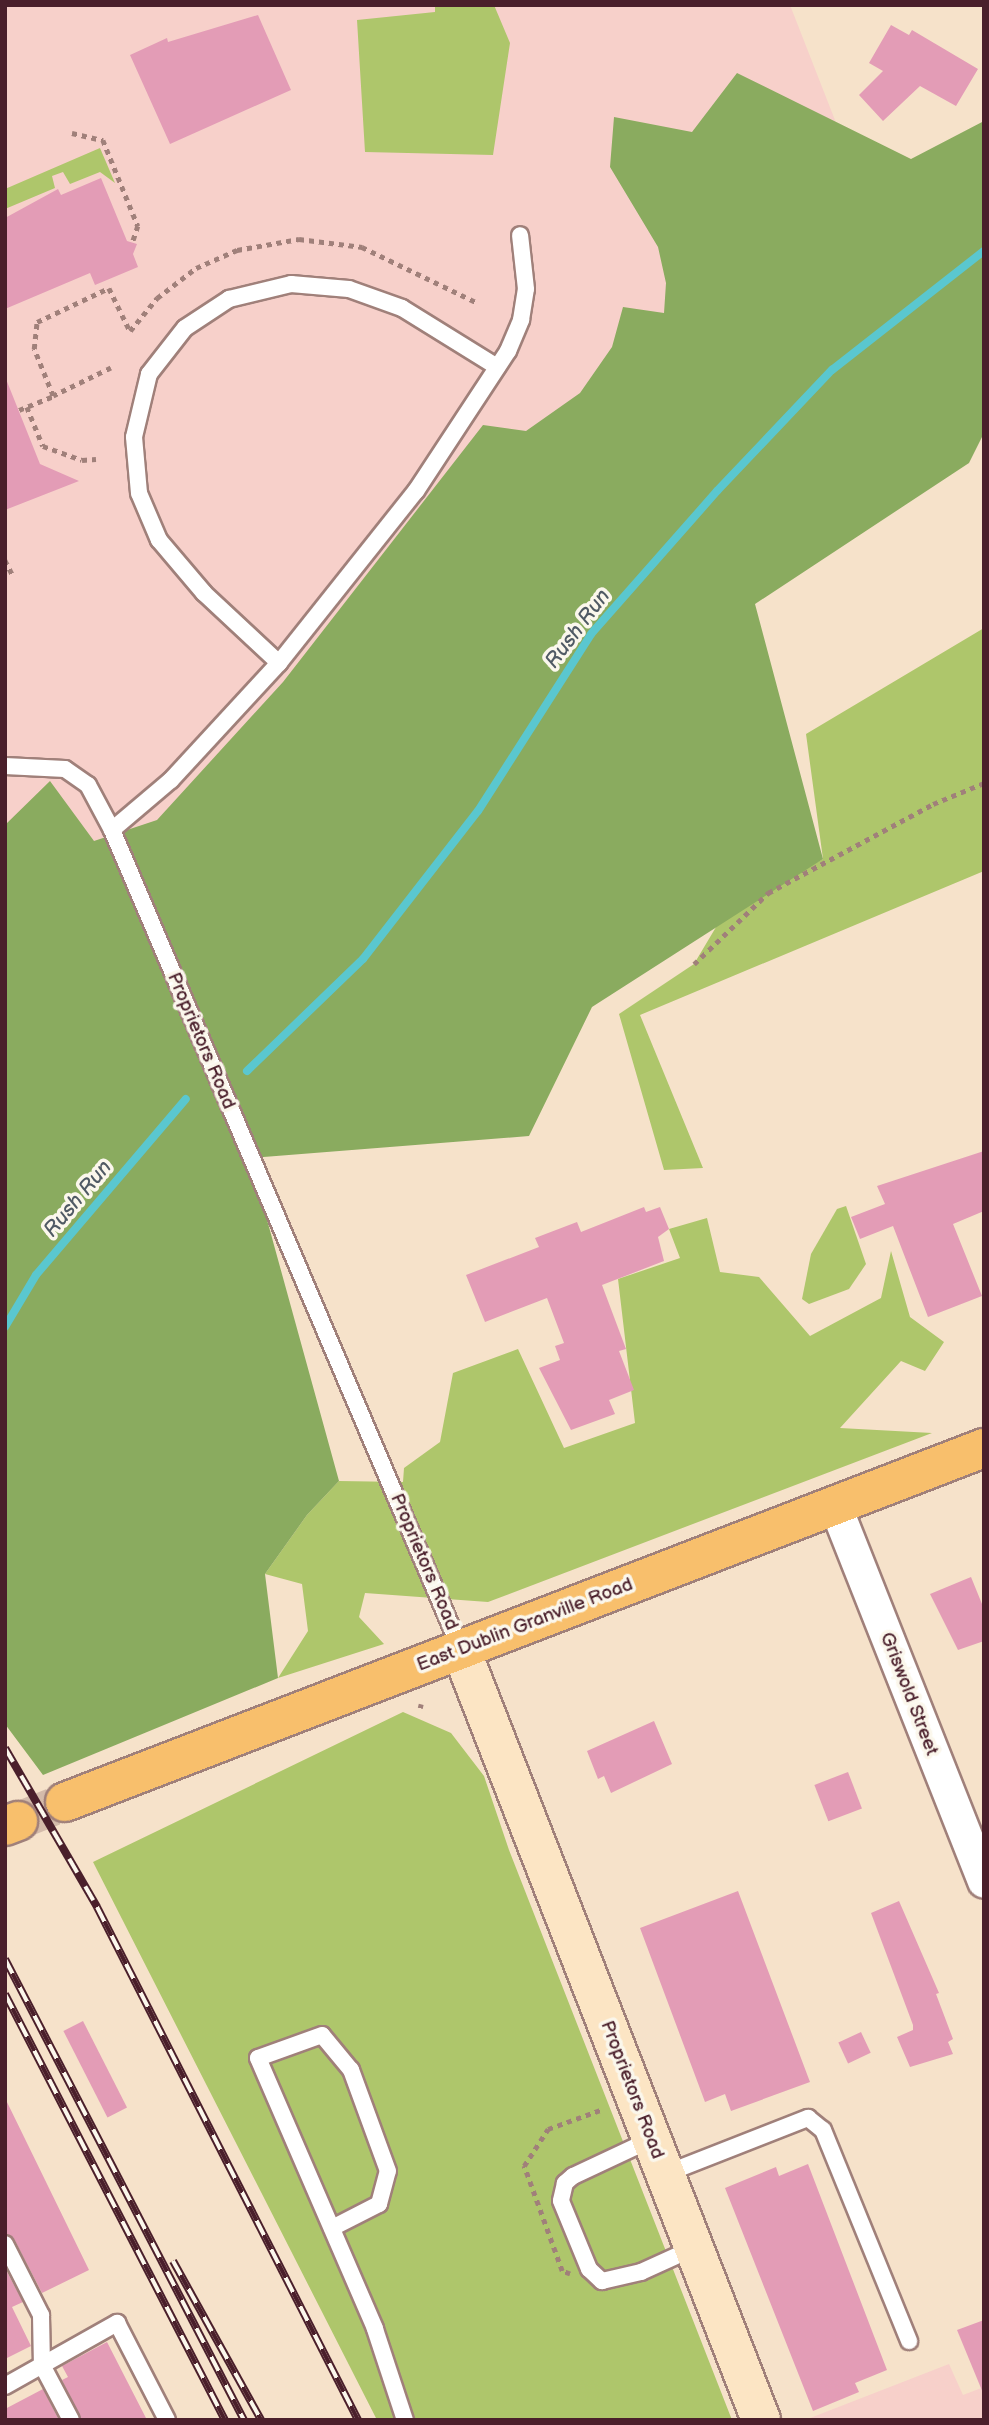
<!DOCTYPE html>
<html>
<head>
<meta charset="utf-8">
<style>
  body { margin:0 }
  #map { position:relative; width:989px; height:2425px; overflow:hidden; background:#f6e2ca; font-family:"Balsamiq Sans",sans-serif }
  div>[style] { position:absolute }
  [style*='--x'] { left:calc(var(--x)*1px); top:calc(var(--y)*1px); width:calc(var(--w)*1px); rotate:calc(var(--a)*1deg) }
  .built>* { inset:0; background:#f7d0ca }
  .green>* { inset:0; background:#aec66b }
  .forest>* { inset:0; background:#8aab5f }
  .stream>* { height:8px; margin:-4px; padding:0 4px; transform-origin:4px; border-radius:4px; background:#5ac7cf }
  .building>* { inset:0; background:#e39cb6; transform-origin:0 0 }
  .primary-tunnel>* { height:38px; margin-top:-19px; transform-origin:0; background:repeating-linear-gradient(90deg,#d4bbaa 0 38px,transparent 0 57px) }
  .path>* { height:4.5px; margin-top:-2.25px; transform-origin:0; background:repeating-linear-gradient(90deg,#a0807a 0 5px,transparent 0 10px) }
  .roads { filter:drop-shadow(2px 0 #a0807a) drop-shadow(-2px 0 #a0807a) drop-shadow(0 2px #a0807a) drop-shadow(0 -2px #a0807a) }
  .lane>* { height:16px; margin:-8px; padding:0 8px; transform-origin:8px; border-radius:8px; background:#fff }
  .street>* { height:32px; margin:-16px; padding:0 16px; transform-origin:16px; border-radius:16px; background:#fff }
  .secondary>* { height:38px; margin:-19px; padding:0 19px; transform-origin:19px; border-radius:19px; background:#fce5c4 }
  .primary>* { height:38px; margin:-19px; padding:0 19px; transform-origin:19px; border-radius:19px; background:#f8bf6c }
  .rail>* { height:8px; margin-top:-4px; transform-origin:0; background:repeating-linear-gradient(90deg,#fbf7ec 0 16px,#4a1f2b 0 32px); box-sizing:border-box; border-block:2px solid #4a1f2b }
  span { translate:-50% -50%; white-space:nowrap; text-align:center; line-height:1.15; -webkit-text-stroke:7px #fbf7ec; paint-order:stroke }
  .street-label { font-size:19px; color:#4a1f2b }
  .water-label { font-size:21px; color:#505a64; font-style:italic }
  .frame { position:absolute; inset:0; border:7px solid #4a1f2b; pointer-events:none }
</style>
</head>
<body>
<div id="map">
  <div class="built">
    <div style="clip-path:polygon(5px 5px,790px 5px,969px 463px,707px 566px,5px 1188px)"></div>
    <div style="clip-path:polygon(949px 2364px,963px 2395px,984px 2387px,984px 2420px,805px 2420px)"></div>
  </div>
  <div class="green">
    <div style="clip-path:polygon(435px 5px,494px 5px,510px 43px,493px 155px,365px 152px,357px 20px,435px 12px)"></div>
    <div style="clip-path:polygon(100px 148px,115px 183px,100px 172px,70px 184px,63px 172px,52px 176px,55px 188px,5px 209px,5px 189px)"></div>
    <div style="clip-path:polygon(984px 628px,984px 871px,640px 1015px,703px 1168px,664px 1170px,619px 1014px,694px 964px,725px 912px,823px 859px,806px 734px)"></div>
    <div style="clip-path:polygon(846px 1206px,866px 1264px,849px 1289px,809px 1304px,802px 1299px,811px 1254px,837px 1209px)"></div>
    <div style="clip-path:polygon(707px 1218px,720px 1272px,759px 1277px,810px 1336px,881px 1298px,891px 1251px,910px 1317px,944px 1342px,925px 1371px,901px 1361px,840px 1428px,932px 1433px,488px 1602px,365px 1593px,359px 1617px,384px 1644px,278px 1678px,308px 1631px,302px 1584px,265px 1574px,307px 1515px,339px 1481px,403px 1482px,404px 1468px,440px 1442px,453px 1373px,518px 1349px,564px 1448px,635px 1423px,618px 1279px,680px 1258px,669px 1229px)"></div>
    <div style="clip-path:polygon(403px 1712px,451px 1733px,484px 1776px,509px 1850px,732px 2420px,377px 2420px,93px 1862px)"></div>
  </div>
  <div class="forest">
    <div style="clip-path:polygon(737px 73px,911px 159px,984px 121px,984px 433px,969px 463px,755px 604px,823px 859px,592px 1007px,529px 1136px,250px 1158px,339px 1481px,307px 1515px,265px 1574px,278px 1678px,43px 1775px,5px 1724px,5px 825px,50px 781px,94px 841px,157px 820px,283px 682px,483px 425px,526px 431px,580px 393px,612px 347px,623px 307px,664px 313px,666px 283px,658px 247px,610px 167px,614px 117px,692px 132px)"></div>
  </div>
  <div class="stream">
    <div style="--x:247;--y:1071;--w:161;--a:-44"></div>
    <div style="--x:363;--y:959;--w:187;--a:-52.2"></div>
    <div style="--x:478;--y:811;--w:210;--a:-57.4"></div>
    <div style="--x:591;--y:634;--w:191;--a:-48.6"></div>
    <div style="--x:717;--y:491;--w:167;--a:-46.5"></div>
    <div style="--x:832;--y:370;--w:193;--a:-38.1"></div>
    <div style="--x:5;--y:1327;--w:61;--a:-59.2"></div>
    <div style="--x:36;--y:1275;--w:231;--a:-49.6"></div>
  </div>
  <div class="building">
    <div style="clip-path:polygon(258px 15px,291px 90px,170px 144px,130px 55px,167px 38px,168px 42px)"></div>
    <div style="clip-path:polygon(891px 25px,909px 35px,912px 30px,978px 69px,956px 106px,920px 86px,883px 121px,859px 95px,883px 71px,869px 63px)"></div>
    <div style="clip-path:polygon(101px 178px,127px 241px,137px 244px,133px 254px,138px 267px,95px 285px,90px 273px,5px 309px,5px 218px,58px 189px,61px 195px)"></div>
    <div style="clip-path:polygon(6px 379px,40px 464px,79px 481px,5px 510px)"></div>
    <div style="clip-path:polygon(984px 1151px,984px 1211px,953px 1224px,982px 1296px,928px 1317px,893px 1226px,860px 1239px,851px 1217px,885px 1204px,877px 1186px)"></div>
    <div style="clip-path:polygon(644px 1207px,646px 1212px,660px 1207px,669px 1229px,658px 1237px,664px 1261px,602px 1285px,626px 1349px,619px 1351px,634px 1390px,609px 1400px,615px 1414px,571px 1430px,539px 1368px,560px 1360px,555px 1346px,564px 1343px,547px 1298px,485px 1322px,466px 1275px,539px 1247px,535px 1238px,577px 1222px,581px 1232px)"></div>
    <div style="clip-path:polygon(971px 1577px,984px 1609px,984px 1641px,958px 1650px,930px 1594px)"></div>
    <div style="clip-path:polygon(654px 1721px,672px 1764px,611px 1793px,604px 1776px,598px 1779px,587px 1751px)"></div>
    <div style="left:848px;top:1772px;width:39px;height:36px;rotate:69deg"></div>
    <div style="clip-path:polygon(738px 1891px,810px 2082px,731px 2111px,725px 2094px,705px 2102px,640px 1928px)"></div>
    <div style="clip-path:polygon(899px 1901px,939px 1993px,936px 1994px,953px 2039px,948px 2042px,953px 2054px,910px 2067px,897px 2037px,913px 2030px,913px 2025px,871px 1913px)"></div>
    <div style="left:83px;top:2021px;width:97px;height:22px;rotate:63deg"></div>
    <div style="left:861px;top:2032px;width:23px;height:25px;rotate:65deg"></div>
    <div style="clip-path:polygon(5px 2098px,89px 2270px,42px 2293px,14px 2239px,5px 2234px)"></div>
    <div style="clip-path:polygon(808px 2164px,887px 2370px,855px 2383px,859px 2392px,813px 2411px,725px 2188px,776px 2167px,779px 2176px)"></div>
    <div style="clip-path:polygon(5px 2268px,23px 2302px,12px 2307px,31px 2346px,5px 2359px)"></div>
    <div style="clip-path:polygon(984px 2320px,984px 2393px,983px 2393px,957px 2330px)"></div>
    <div style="clip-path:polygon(107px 2342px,147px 2420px,81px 2420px,62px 2380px,68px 2377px,62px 2366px)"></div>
    <div style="clip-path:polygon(43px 2389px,59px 2420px,5px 2420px,5px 2409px)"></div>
  </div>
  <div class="primary-tunnel">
    <div style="--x:18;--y:1821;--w:51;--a:-22"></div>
  </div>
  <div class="path">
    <div style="--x:72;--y:133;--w:32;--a:13"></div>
    <div style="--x:103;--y:140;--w:93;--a:67.9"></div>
    <div style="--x:138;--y:226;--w:16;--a:108"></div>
    <div style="--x:111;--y:368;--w:64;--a:154.2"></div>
    <div style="--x:53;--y:396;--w:51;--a:-112"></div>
    <div style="--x:34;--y:349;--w:27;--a:-84"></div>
    <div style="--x:37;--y:322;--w:80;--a:-25.3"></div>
    <div style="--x:109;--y:288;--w:48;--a:64"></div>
    <div style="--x:130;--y:331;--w:43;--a:-50.7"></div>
    <div style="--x:157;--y:298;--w:49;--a:-37.6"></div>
    <div style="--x:196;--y:268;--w:45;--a:-23.7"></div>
    <div style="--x:237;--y:250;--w:63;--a:-10.1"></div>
    <div style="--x:299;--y:239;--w:64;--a:7.2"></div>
    <div style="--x:362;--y:247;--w:127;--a:25.8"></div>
    <div style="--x:27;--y:407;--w:42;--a:67.7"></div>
    <div style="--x:43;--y:446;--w:41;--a:19.7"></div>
    <div style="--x:82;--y:460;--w:14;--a:-4"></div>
    <div style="--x:19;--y:410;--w:37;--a:-22"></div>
    <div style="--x:5;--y:560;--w:16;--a:63"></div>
    <div style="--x:694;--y:964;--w:103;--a:-43.8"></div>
    <div style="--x:768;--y:893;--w:187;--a:-28.3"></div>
    <div style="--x:933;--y:804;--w:55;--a:-22.4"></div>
    <div style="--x:420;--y:1708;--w:4;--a:-76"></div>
    <div style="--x:570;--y:2274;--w:9;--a:-159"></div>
    <div style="--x:562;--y:2271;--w:112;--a:-109.9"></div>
    <div style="--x:524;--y:2166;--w:44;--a:-57"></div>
    <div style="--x:548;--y:2129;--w:59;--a:-20"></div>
  </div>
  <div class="roads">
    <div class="lane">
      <div style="--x:279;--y:663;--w:103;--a:-137"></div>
      <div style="--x:204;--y:593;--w:70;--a:-130.3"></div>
      <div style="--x:159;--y:540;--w:51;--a:-113.1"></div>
      <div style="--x:139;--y:493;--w:56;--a:-95.1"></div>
      <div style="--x:134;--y:437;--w:65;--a:-76.6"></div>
      <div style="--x:149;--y:374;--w:58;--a:-52"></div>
      <div style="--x:185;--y:328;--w:53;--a:-33.4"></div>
      <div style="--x:229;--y:299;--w:64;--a:-13.6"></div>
      <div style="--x:291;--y:284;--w:58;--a:4.9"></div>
      <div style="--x:349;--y:289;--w:56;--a:19.7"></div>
      <div style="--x:402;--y:308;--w:112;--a:31.8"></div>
      <div style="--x:5;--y:766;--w:60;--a:2.9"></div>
      <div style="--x:65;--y:769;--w:28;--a:35"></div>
      <div style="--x:88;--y:785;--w:51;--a:61.9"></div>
      <div style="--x:112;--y:830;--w:891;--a:66.94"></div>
      <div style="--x:112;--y:830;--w:77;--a:-40.3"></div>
      <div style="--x:171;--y:780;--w:159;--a:-47.3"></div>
      <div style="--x:279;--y:663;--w:220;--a:-51.5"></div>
      <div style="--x:416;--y:491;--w:168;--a:-56.7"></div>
      <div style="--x:508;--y:351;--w:34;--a:-67"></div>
      <div style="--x:521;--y:320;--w:31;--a:-81"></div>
      <div style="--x:526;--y:289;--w:54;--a:-96.3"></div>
      <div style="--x:652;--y:2139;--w:87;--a:154.9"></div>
      <div style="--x:573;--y:2176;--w:11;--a:139"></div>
      <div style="--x:565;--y:2183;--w:18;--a:103"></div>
      <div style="--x:561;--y:2201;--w:74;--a:67.6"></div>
      <div style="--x:589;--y:2269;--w:18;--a:43"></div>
      <div style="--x:602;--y:2281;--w:40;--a:-13"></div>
      <div style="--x:641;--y:2272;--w:58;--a:-24.4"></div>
      <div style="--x:665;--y:2174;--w:154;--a:-21.4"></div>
      <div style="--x:808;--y:2118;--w:19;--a:39"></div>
      <div style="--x:823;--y:2130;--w:228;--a:67.8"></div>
      <div style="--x:332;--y:2228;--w:53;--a:-27.1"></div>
      <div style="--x:379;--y:2204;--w:34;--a:-75"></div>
      <div style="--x:388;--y:2171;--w:108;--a:-110.1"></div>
      <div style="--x:351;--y:2070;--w:45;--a:-129.6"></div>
      <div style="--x:322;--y:2035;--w:68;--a:160.2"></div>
      <div style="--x:258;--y:2058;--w:295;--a:66.6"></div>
      <div style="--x:375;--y:2329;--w:96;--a:71.8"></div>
      <div style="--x:5;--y:2244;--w:80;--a:63.1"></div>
      <div style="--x:41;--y:2315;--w:50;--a:88.9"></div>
      <div style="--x:42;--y:2365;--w:62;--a:62.2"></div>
      <div style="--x:5;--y:2386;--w:129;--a:-29.4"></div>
      <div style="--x:117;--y:2323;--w:109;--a:62.7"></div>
    </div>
    <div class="street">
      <div style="--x:835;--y:1505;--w:405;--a:68.4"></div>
    </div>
    <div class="secondary">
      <div style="--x:461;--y:1650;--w:826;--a:68.71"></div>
    </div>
    <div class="primary">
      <div style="--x:65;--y:1802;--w:985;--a:-21.07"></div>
      <div style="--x:5;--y:1826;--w:14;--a:-21"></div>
    </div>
  </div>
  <div class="rail">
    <div style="--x:5;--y:1748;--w:184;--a:59.9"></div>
    <div style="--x:97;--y:1907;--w:576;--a:63.03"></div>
    <div style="--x:5;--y:1959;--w:519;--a:62.6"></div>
    <div style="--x:5;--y:1994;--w:479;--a:62.7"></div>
    <div style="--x:173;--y:2261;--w:182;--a:61"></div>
  </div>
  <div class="street-label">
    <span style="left:201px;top:1041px;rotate:67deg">Proprietors Road</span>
    <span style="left:424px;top:1562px;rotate:67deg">Proprietors Road</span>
    <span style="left:525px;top:1625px;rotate:-21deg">East Dublin Granville Road</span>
    <span style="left:909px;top:1694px;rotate:69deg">Griswold Street</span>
    <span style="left:632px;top:2090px;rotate:69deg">Proprietors Road</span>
  </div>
  <div class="water-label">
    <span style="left:578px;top:629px;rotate:-53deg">Rush Run</span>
    <span style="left:78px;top:1199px;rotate:-50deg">Rush Run</span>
  </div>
  <div class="frame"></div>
</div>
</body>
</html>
